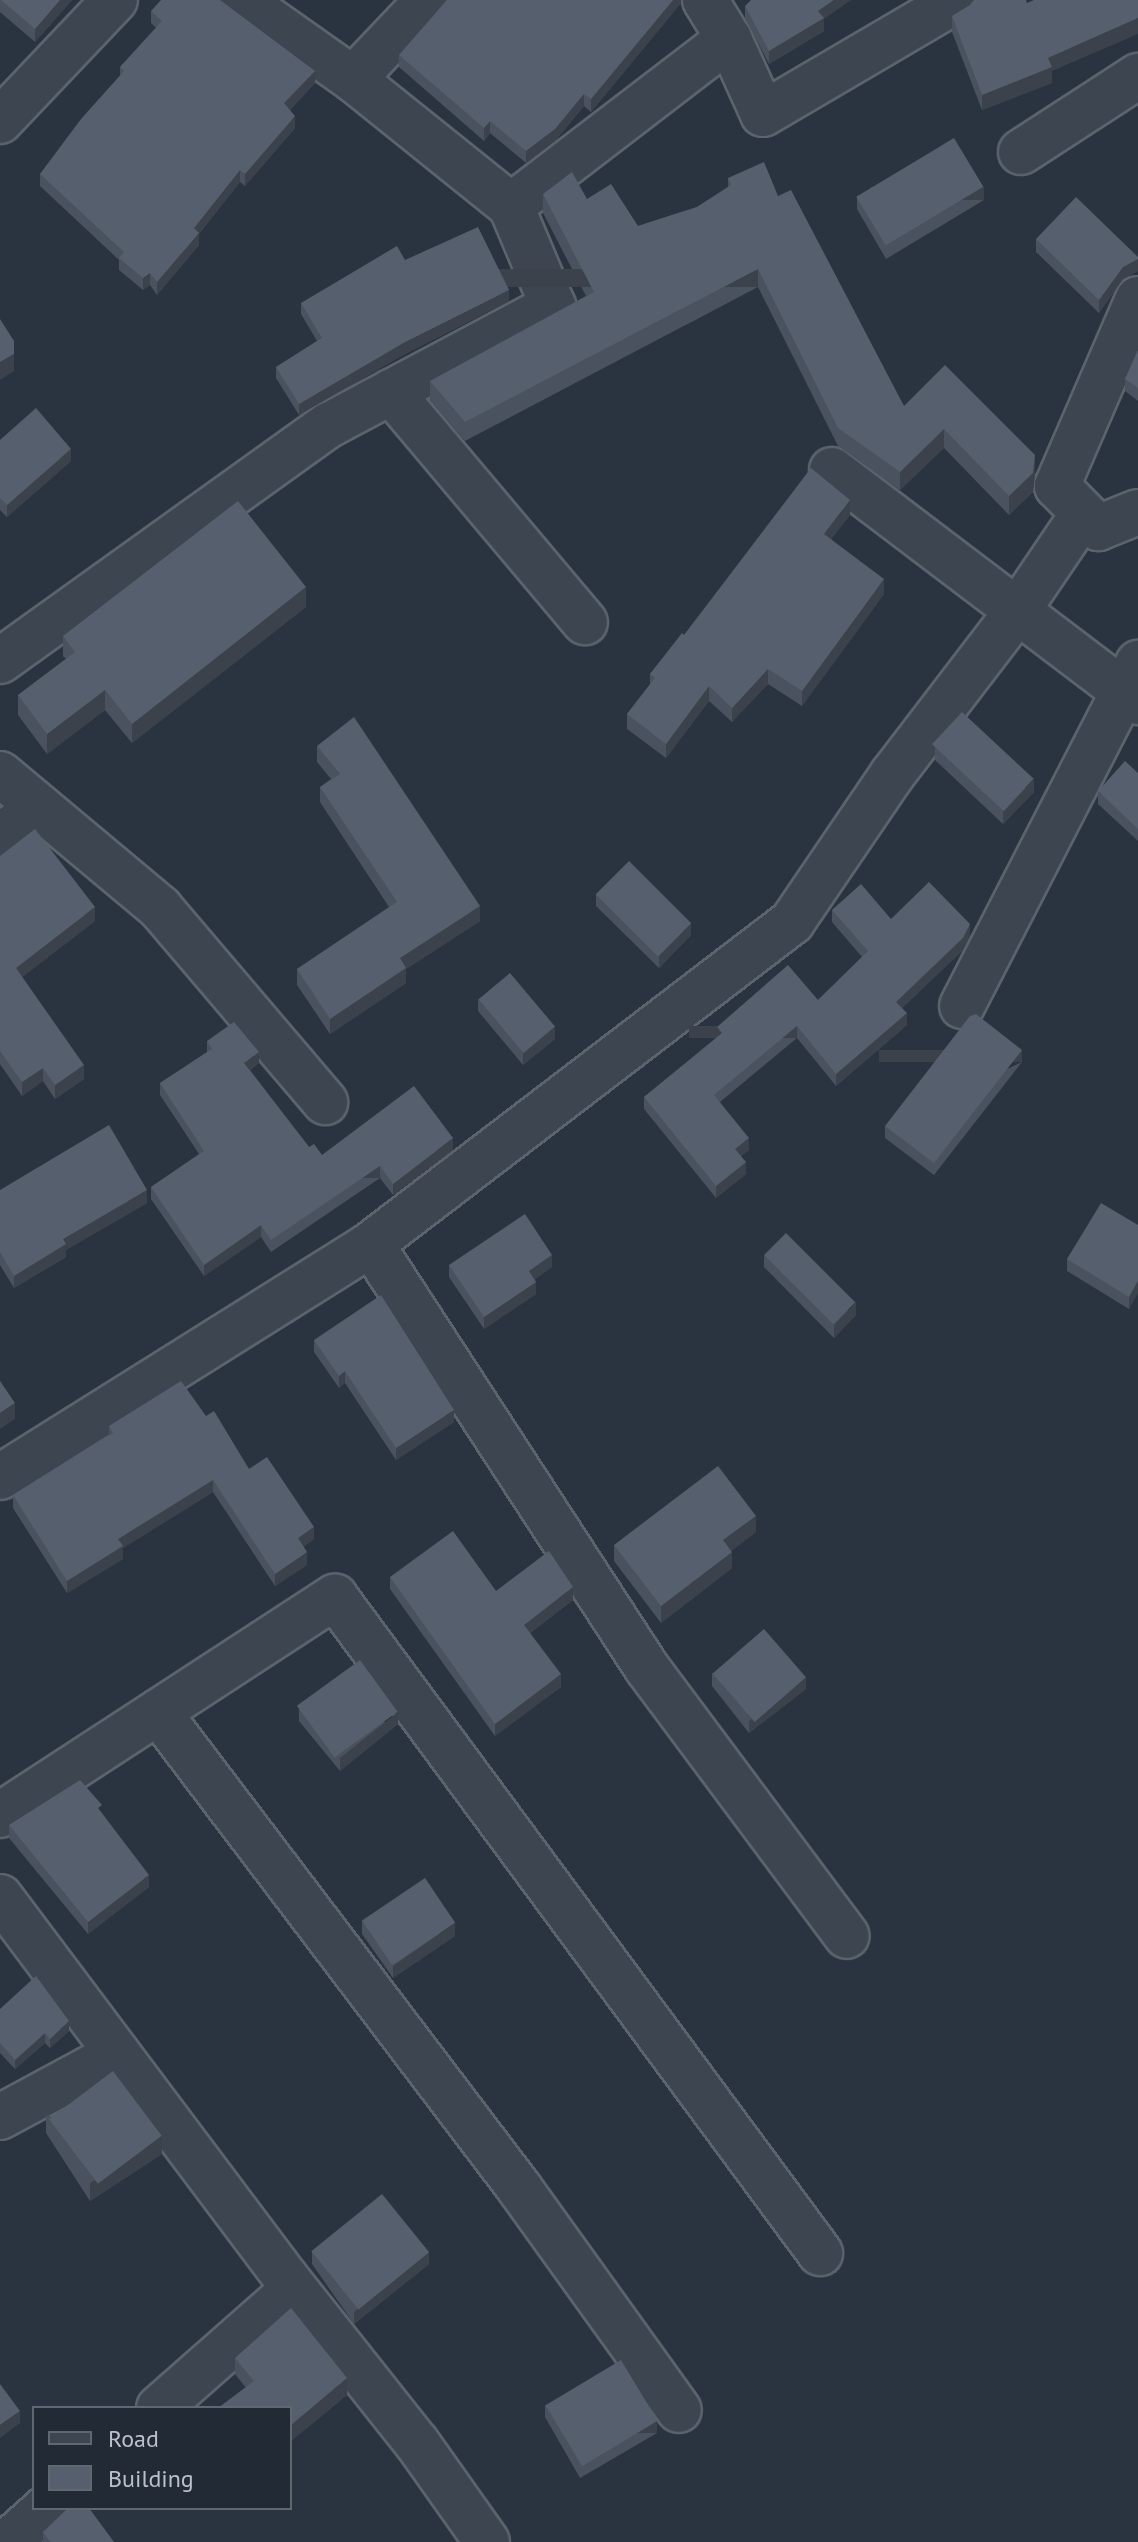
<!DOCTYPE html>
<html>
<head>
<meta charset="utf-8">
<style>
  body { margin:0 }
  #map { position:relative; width:1138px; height:2542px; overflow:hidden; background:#293440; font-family:"PT Sans",sans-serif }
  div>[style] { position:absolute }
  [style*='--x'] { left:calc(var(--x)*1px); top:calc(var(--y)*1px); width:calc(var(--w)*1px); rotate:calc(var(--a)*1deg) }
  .roads { filter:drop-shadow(2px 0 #5b646d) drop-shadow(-2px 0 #5b646d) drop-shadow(0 2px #5b646d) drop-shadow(0 -2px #5b646d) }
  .minor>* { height:44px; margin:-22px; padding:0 22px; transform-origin:22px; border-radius:22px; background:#3d4650 }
  .wall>* { inset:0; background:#49525e }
  .shaded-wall>* { inset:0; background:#3c424c; transform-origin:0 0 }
  .building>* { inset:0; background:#555f6d; transform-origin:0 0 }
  span { translate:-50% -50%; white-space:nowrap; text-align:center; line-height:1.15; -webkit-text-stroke:8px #222b35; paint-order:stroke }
  .legend { position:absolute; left:32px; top:2406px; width:260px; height:104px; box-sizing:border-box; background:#222b35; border:2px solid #5f6771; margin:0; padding:10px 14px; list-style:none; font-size:24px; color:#bac1ca }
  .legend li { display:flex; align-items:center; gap:16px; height:40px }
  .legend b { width:40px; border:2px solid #5f6771 }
</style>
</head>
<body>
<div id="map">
  <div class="roads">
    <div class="minor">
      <div style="--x:241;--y:0;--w:137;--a:35.2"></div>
      <div style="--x:729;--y:39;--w:82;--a:65.6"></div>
      <div style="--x:763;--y:114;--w:225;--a:-30.4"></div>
      <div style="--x:0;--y:121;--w:167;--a:-46.5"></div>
      <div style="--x:1021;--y:152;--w:140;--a:-33"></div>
      <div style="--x:511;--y:206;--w:275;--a:-37.5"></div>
      <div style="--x:729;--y:39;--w:46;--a:-121.6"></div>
      <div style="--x:1138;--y:299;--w:204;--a:113.4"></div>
      <div style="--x:1057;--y:486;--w:59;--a:45.7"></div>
      <div style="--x:1098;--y:528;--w:43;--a:-21.8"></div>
      <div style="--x:391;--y:392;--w:301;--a:49.9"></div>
      <div style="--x:832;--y:470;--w:384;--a:37.2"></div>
      <div style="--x:0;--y:661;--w:405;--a:-35.7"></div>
      <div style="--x:329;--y:425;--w:254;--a:-28"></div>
      <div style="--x:553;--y:306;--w:108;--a:-112.8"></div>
      <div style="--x:511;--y:206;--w:203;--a:-141.2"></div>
      <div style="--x:353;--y:79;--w:109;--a:-46.5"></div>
      <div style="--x:0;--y:774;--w:209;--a:39.9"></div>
      <div style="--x:160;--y:908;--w:255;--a:49.6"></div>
      <div style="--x:0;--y:836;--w:49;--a:-35"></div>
      <div style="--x:962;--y:1006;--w:386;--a:-62.8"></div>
      <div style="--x:371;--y:1244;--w:530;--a:-37.41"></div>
      <div style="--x:792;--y:922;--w:178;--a:-55.8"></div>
      <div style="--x:892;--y:775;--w:208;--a:-52.6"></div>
      <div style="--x:1018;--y:610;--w:116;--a:-55.9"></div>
      <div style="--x:0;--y:1477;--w:438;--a:-32.1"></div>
      <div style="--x:371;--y:1244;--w:506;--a:56.94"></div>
      <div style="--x:647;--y:1668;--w:334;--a:53.3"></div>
      <div style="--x:158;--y:1712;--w:599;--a:52.8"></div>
      <div style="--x:520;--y:2189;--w:272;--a:54.3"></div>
      <div style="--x:0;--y:1815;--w:400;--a:-33.1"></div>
      <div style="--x:335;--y:1597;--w:816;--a:53.52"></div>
      <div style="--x:0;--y:1897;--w:476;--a:53.1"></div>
      <div style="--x:286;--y:2278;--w:211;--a:51.6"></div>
      <div style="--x:417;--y:2443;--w:121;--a:54.7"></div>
      <div style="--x:0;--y:2117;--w:133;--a:-28.3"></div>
      <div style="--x:159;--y:2408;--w:180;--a:-41.4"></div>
      <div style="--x:8;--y:2542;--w:51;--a:-41.8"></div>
    </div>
  </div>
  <div class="wall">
    <div style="clip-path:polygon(0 0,72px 0,35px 42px,0 12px)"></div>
    <div style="clip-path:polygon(447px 0,681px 0,681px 3px,591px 112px,584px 106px,555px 141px,526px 163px,490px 133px,484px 141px,399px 67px,399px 55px)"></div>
    <div style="clip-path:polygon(745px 6px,824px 19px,824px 31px,769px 64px,745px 18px)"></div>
    <div style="clip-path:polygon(151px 11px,315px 83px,290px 110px,295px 128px,245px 186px,240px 182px,199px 234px,199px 245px,157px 295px,150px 285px,143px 290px,119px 270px,119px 260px,40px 186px,40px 174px,120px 76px,120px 67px,156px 28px,151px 23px)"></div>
    <div style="clip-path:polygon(952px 16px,1052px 71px,1052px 83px,982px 110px,952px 32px)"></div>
    <div style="clip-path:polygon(728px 178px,778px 196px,904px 406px,1035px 474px,1033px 492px,1009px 515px,944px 448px,900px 490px,838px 446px,758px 287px,465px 441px,430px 400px,430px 381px,586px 296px,543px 213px,543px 194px,587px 199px,638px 226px,697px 207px,728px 187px)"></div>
    <div style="clip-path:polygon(857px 197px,984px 200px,886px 259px,857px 209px)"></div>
    <div style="clip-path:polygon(1036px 239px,1138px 257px,1138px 271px,1123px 279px,1099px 313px,1036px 252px)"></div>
    <div style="clip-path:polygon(405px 260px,509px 301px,405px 354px,299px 415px,276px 378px,276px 367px,317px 341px,301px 314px,301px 303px)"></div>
    <div style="clip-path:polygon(1138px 350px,1138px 401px,1125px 391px,1125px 379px)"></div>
    <div style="clip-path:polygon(0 440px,71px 461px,7px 517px,0 510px)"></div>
    <div style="clip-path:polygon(850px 515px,831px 539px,884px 594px,802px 706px,768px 684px,732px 722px,709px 701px,666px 758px,627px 729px,627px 714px,650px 684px,650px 674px,684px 635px)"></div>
    <div style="clip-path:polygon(306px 607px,132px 743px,105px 710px,47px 754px,18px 715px,18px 695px,66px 659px,63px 656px,63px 636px)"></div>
    <div style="clip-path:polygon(317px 746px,480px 921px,406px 969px,406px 983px,330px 1034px,297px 985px,297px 969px,389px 907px,320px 802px,320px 787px,331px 779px,317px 762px)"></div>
    <div style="clip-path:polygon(935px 747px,1034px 792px,1003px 824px,935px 760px)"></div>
    <div style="clip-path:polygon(1138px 773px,1138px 841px,1098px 804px,1098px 791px)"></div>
    <div style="clip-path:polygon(0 856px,95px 921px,22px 977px,84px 1079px,55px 1099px,43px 1081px,22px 1096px,0 1064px)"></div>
    <div style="clip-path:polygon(596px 894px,691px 935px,659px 968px,596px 906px)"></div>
    <div style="clip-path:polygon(832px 910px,891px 919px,970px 936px,963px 950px,902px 1008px,907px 1025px,836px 1086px,797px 1038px,720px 1102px,749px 1150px,741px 1156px,746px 1174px,716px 1198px,644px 1109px,644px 1097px,717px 1038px,717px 1027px,818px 1000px,862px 957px,832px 922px)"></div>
    <div style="clip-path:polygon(478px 999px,555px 1039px,523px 1065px,478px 1011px)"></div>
    <div style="clip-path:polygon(207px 1041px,259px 1063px,250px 1070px,309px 1147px,322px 1155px,453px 1150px,393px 1195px,380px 1178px,271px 1252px,261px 1237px,204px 1276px,151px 1199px,151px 1187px,199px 1154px,160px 1095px,160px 1083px,207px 1052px)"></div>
    <div style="clip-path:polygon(1022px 1062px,934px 1175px,885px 1138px,885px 1126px)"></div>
    <div style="clip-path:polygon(0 1190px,147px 1203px,66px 1250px,66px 1257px,14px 1288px,0 1265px)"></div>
    <div style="clip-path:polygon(1138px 1225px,1129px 1309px,1067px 1271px,1067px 1259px)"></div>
    <div style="clip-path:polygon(764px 1255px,856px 1315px,834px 1338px,764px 1267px)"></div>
    <div style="clip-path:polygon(449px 1265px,552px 1267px,535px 1279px,536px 1294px,484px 1329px,449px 1277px)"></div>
    <div style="clip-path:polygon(314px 1340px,454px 1422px,396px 1460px,345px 1383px,339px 1388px,314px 1352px)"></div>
    <div style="clip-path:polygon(206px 1416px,249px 1469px,314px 1539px,303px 1547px,307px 1565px,275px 1586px,213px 1492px,123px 1548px,123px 1559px,67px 1593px,13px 1508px,13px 1495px,109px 1436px,109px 1426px)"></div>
    <div style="clip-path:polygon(756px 1532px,731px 1551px,732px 1568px,661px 1623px,614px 1561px,614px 1545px)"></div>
    <div style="clip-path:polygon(390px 1577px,496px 1591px,573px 1600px,530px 1633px,561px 1687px,495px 1736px,390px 1589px)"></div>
    <div style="clip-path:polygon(712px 1673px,806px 1689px,749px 1733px,712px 1686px)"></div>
    <div style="clip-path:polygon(299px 1708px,398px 1724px,340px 1771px,299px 1721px)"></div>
    <div style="clip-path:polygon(102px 1813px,149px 1887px,88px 1934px,9px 1838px,9px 1825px)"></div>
    <div style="clip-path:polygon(362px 1921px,455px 1936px,393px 1978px,362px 1934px)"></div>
    <div style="clip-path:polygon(0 2009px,69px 2031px,50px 2048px,45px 2043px,15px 2069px,0 2053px)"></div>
    <div style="clip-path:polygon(46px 2115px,162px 2154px,90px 2201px,46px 2133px)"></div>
    <div style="clip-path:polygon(312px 2252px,429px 2264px,354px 2324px,312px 2264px)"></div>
    <div style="clip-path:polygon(235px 2358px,347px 2395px,291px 2441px,290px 2408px,246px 2388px,235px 2374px)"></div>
    <div style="clip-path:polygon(545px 2405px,657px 2433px,580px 2478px,545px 2417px)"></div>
    <div style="clip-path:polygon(43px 2532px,114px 2542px,43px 2542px)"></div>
  </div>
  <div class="shaded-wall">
    <div style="clip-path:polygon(60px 0,72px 0,35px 42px,35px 29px)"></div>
    <div style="clip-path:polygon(673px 0,681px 0,681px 3px,591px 112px,591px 99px)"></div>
    <div style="clip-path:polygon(834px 0,851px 0,824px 19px,824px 31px,769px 64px,769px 51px,818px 11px)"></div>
    <div style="clip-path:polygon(1138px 18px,1138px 34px,1052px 71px,1052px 83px,982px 110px,982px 95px,1048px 58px)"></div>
    <div style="clip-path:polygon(315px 71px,315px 83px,284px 116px,284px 103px)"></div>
    <div style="clip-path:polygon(584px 94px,584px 106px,555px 141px,526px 163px,526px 151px)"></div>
    <div style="clip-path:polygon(295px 116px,295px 128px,245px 186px,245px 174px)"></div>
    <div style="clip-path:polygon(490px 121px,490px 133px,484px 141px,484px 128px)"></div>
    <div style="clip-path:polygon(240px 170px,240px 182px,199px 234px,199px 245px,157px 295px,157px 282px,194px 228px)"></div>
    <div style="left:984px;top:187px;width:13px;height:114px;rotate:90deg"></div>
    <div style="clip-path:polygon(1138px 259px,1138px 271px,1123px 279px,1099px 313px,1099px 300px,1123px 267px)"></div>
    <div style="left:758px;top:269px;width:18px;height:331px;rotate:90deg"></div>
    <div style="clip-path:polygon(150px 273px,150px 285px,143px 290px,143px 278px)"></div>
    <div style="clip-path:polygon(509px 290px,509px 301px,405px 354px,299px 415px,299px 404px,405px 342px)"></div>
    <div style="clip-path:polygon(14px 354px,14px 371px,0 380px,0 362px)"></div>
    <div style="clip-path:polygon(944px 429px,944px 448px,900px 490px,900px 472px)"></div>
    <div style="clip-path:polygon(71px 449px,71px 461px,7px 517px,7px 505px)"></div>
    <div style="clip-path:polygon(1035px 455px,1035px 474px,1033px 492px,1009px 515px,1009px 496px)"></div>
    <div style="clip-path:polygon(850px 500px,850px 515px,824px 548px,824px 534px)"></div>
    <div style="clip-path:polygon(884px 579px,884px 594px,802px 706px,802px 691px)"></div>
    <div style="clip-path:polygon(306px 587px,306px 607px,132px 743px,132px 724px)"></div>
    <div style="clip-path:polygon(768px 669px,768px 684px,732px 722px,732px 708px)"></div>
    <div style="clip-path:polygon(709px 686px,709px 701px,666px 758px,666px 744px)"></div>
    <div style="clip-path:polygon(105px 690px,105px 710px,47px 754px,47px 734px)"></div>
    <div style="clip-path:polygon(1034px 779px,1034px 792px,1003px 824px,1003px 812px)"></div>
    <div style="clip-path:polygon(480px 906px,480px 921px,406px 969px,406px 983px,330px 1034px,330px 1019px,400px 958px)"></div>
    <div style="clip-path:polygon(95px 907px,95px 921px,16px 982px,16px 968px)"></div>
    <div style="clip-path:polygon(691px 923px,691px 935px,659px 968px,659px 956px)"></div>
    <div style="clip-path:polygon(970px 924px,970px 936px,963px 950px,896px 1014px,896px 1002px)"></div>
    <div style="clip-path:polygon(907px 1013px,907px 1025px,836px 1086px,836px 1074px)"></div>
    <div style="clip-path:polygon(555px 1026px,555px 1039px,523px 1065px,523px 1053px)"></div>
    <div style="left:797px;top:1026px;width:12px;height:108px;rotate:90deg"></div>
    <div style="left:1022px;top:1050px;width:12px;height:143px;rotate:90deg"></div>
    <div style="clip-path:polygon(259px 1052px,259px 1063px,244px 1074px,244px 1063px)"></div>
    <div style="clip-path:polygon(84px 1065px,84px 1079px,55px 1099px,55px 1085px)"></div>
    <div style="clip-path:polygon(43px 1068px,43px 1081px,22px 1096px,22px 1082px)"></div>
    <div style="clip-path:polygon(453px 1138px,453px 1150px,393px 1195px,393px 1184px)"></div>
    <div style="clip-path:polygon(749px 1138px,749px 1150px,735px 1161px,735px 1149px)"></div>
    <div style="clip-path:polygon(746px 1162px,746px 1174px,716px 1198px,716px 1186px)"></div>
    <div style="left:380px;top:1166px;width:12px;height:132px;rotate:90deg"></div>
    <div style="clip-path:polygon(147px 1190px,147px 1203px,66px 1250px,66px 1257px,14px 1288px,14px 1276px,63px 1239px)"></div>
    <div style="clip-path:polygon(261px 1225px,261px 1237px,204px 1276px,204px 1265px)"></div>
    <div style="clip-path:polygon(552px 1255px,552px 1267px,529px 1283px,529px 1271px)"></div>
    <div style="clip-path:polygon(1138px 1281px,1138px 1293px,1129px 1309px,1129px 1297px)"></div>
    <div style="clip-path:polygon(536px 1282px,536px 1294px,484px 1329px,484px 1317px)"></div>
    <div style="clip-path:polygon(856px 1302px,856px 1315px,834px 1338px,834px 1325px)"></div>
    <div style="clip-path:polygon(345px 1371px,345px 1383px,339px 1388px,339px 1376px)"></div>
    <div style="clip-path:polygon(15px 1403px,15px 1419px,0 1429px,0 1413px)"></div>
    <div style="clip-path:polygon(454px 1410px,454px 1422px,396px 1460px,396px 1448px)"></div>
    <div style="clip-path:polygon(213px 1480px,213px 1492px,123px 1548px,123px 1559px,67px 1593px,67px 1581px,118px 1539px)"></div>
    <div style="clip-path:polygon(756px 1516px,756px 1532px,723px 1557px,723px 1540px)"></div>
    <div style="clip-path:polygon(314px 1527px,314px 1539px,298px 1551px,298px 1538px)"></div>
    <div style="clip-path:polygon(307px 1552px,307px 1565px,275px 1586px,275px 1574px)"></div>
    <div style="clip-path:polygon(732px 1552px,732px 1568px,661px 1623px,661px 1606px)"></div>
    <div style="clip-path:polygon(573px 1587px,573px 1600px,524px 1637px,524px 1625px)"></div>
    <div style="clip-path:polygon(561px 1674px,561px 1687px,495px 1736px,495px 1724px)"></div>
    <div style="clip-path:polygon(806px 1677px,806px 1689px,749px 1733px,749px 1721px)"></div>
    <div style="clip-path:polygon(398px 1712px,398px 1724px,340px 1771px,340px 1758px)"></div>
    <div style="clip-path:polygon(149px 1875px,149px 1887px,88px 1934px,88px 1922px)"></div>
    <div style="clip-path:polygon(455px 1923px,455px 1936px,393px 1978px,393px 1966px)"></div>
    <div style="clip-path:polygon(69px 2021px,69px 2031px,50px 2048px,50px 2039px)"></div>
    <div style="clip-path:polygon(45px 2033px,45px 2043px,15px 2069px,15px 2060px)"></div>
    <div style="clip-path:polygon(162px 2136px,162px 2154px,90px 2201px,90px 2183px)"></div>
    <div style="clip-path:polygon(429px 2252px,429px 2264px,354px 2324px,354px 2312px)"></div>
    <div style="clip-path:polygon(347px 2378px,347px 2395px,291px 2441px,291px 2425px)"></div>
    <div style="clip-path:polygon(20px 2411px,20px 2423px,0 2438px,0 2425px)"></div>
    <div style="left:657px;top:2421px;width:12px;height:89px;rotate:90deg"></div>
  </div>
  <div class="building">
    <div style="clip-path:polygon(1px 0,60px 0,35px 29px)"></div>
    <div style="clip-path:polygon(161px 0,220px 0,315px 71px,284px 103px,295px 116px,245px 174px,240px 170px,194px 228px,199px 233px,157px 282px,150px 273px,143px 278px,119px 258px,124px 252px,40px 174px,81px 119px,124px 71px,120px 67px,162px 21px,151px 11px)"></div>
    <div style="clip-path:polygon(447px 0,673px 0,591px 99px,584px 94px,555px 129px,526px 151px,490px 121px,484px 128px,399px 55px)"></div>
    <div style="clip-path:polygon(751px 0,834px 0,818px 11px,824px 18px,769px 51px,745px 6px)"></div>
    <div style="clip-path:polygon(974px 0,1026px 0,1027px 3px,1034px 0,1138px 0,1138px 18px,1048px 58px,1052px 67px,982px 95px,952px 16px,970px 5px)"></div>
    <div style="left:954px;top:138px;width:57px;height:114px;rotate:59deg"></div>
    <div style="clip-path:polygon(764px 162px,778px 196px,791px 190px,904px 406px,945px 365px,1035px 455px,1033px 473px,1009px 496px,944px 429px,900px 472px,838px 428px,758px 269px,465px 422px,430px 381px,594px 292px,543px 194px,572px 172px,587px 199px,611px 184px,638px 226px,697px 207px,731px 185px,728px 178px)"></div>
    <div style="clip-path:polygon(1076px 197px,1138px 257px,1138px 259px,1123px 267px,1099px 300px,1036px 239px)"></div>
    <div style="clip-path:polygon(478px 227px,509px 290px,405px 342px,299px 404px,276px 367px,322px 338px,301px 303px,397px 246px,405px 260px)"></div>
    <div style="clip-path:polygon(0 319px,14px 341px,14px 354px,0 362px)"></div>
    <div style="clip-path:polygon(1138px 350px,1138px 388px,1125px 379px)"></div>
    <div style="clip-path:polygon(36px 408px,71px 449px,7px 505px,0 498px,0 440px)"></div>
    <div style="clip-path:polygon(811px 468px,850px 500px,824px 534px,884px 579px,802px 691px,768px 669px,732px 708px,709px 686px,666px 744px,627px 714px,655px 678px,650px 674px,682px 633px,684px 635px)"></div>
    <div style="clip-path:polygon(238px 501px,306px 587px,132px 724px,105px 690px,47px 734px,18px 695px,75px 652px,63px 636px)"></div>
    <div style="left:962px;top:712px;width:98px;height:44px;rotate:43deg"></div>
    <div style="clip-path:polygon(354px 717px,480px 906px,400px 958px,406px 968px,330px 1019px,297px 969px,397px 902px,320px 787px,340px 774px,317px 746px)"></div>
    <div style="clip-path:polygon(1125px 761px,1138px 773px,1138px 829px,1098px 791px)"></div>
    <div style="clip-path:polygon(35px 829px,95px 907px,16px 968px,84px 1065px,55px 1085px,43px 1068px,22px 1082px,0 1051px,0 856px)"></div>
    <div style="left:629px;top:861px;width:88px;height:47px;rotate:45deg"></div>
    <div style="clip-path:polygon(929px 882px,970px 924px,963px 938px,896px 1002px,907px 1013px,836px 1074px,797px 1026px,714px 1095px,749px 1138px,735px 1149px,746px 1162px,716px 1186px,644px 1097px,722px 1033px,717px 1027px,788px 965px,818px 1000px,868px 951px,832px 910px,861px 884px,891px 919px)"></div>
    <div style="left:510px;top:973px;width:70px;height:41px;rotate:50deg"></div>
    <div style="clip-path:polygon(976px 1014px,1022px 1050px,934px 1163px,885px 1126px,970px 1016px)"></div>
    <div style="clip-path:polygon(234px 1022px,259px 1052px,244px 1063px,309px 1147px,314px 1144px,322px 1155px,414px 1086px,453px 1138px,393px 1184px,380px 1166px,271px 1240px,261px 1225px,204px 1265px,151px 1187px,204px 1151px,160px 1083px,212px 1049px,207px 1041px)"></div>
    <div style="clip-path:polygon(109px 1125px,147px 1190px,63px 1239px,66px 1244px,14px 1276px,0 1252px,0 1190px)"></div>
    <div style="clip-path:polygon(1101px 1203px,1138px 1225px,1138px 1281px,1129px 1297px,1067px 1259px)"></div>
    <div style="clip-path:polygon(525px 1214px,552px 1255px,529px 1271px,536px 1282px,484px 1317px,449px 1265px)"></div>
    <div style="left:786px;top:1233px;width:98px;height:31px;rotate:45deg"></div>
    <div style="clip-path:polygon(381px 1295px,454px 1410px,396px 1448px,345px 1371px,339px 1376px,314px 1340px)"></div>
    <div style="clip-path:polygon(0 1381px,15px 1403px,0 1413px)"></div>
    <div style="clip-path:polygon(181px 1381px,206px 1416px,214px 1411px,249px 1469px,267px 1457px,314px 1527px,298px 1538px,307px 1552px,275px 1574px,213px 1480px,118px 1539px,123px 1546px,67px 1581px,13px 1495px,113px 1433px,109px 1426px)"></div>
    <div style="clip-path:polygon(718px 1466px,756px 1516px,723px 1540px,732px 1552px,661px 1606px,614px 1545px)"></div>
    <div style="clip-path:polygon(453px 1531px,496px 1591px,549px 1551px,573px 1587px,524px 1625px,561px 1674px,495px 1724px,390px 1577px)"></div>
    <div style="left:764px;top:1629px;width:64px;height:68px;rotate:49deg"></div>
    <div style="left:360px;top:1660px;width:64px;height:78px;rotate:54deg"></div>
    <div style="clip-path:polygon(80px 1780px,102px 1805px,98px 1808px,149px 1875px,88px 1922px,9px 1825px)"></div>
    <div style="left:425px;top:1878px;width:54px;height:76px;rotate:56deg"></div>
    <div style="clip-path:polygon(36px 1976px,69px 2021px,50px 2039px,45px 2033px,15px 2060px,0 2043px,0 2009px)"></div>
    <div style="left:113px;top:2071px;width:81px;height:80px;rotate:53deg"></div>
    <div style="left:382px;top:2194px;width:75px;height:91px;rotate:51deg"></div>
    <div style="clip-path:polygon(291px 2308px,347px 2378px,291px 2425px,290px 2408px,218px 2408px,254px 2381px,235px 2358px)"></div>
    <div style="left:621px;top:2360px;width:71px;height:88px;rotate:59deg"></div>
    <div style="clip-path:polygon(0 2384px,20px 2411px,0 2425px)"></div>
    <div style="clip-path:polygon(68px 2508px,89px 2508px,114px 2542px,50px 2542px,43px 2532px)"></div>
  </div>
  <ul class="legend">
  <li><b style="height:10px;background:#3d4650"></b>Road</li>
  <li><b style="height:22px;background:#555f6d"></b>Building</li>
  </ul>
</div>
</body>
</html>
